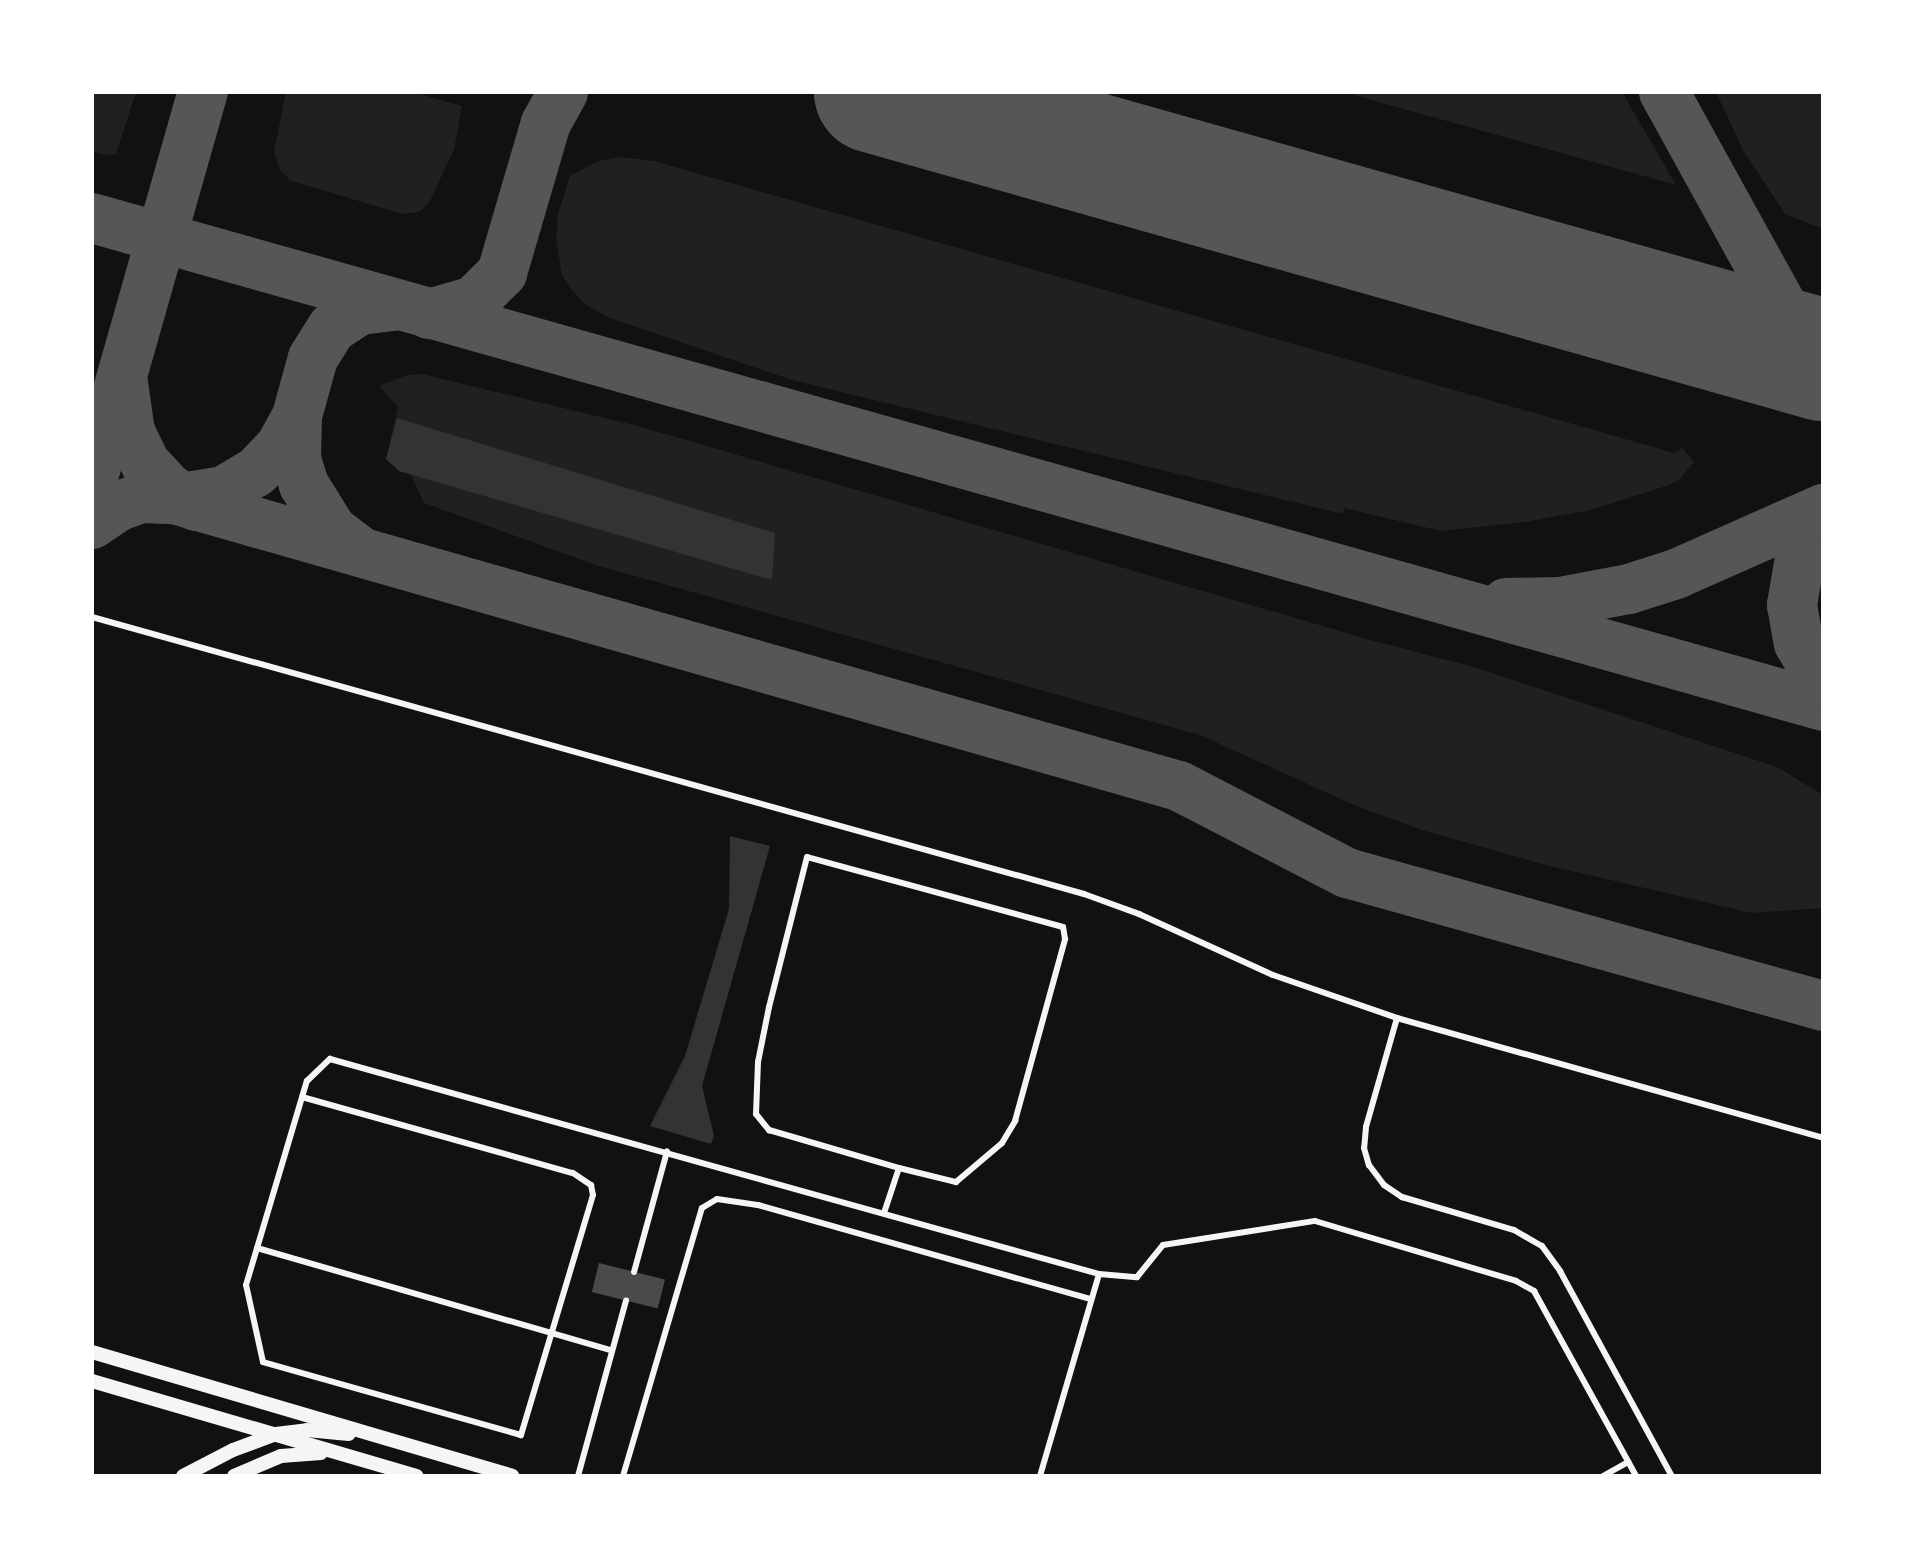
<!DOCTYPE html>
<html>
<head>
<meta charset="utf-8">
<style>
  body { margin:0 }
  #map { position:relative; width:1915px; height:1568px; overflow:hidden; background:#111; font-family:"Sofia Sans Condensed",sans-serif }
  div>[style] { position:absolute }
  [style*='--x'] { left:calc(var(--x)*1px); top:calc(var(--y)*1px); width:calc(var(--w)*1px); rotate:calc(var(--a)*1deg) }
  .green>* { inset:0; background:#202020 }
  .water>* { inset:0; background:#333 }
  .taxiway>* { height:50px; margin:-25px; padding:0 25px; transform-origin:25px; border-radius:25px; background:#565656 }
  .runway>* { height:122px; margin:-61px; padding:0 61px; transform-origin:61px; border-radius:61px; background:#565656 }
  .building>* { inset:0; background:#4a4a4a; transform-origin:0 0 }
  .service>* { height:6px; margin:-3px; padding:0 3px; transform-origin:3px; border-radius:3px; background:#f5f5f5 }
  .tertiary>* { height:14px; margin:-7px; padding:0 7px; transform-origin:7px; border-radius:7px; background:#f5f5f5 }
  span { translate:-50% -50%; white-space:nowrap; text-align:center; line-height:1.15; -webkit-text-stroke:8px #fff; paint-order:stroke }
  .frame { position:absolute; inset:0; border:94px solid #fff; pointer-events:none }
</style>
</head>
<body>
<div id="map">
  <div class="green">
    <div style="clip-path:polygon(92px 92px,136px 92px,116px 154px,103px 155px,92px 151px)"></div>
    <div style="clip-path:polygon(286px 92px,413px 92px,462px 106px,454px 149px,429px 203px,419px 212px,403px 214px,291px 181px,280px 170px,274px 152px)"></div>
    <div style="clip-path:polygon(1343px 92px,1622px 92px,1676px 185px)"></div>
    <div style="clip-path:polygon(1716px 92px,1823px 92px,1823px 229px,1785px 214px,1743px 150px)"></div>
    <div style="clip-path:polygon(621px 157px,654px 161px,1674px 453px,1682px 448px,1694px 462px,1680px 479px,1669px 485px,1591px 510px,1525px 522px,1441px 531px,1344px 508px,1343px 514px,792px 380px,610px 318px,586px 305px,571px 289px,562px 275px,556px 239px,558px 214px,570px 176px,598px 161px)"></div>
    <div style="clip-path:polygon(422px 374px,638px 426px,1374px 641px,1474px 667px,1777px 767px,1823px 795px,1823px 908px,1752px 913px,1546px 865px,1422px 830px,1356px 806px,1200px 735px,596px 565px,424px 503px,410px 473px,399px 471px,386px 459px,398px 407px,379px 386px,407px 375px)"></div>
  </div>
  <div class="water">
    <div style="clip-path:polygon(397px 418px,775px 533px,772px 580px,399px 471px,386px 459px)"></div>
    <div style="clip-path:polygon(730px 836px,770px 846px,702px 1086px,714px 1136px,711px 1144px,650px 1126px,685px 1056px,729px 909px)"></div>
  </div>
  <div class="taxiway">
    <div style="--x:1664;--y:92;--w:302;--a:61.1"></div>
    <div style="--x:1810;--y:356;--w:18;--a:-43"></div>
    <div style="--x:92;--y:218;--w:1798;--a:15.74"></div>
    <div style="--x:429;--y:314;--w:47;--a:-16.1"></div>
    <div style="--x:474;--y:301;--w:40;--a:-45"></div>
    <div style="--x:502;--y:273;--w:156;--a:-73.7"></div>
    <div style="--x:546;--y:123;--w:35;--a:-61"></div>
    <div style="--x:123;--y:383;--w:49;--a:81.9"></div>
    <div style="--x:130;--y:432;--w:34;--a:64"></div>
    <div style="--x:145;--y:463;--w:34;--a:47"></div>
    <div style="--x:168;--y:488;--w:33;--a:33"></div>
    <div style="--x:92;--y:481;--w:405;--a:-74.1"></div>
    <div style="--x:175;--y:499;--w:50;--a:-9.3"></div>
    <div style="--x:224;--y:491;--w:37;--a:-31"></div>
    <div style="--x:256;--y:472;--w:35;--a:-46"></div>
    <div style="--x:280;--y:447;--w:35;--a:-61"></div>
    <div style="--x:1823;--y:521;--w:44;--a:121.9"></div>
    <div style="--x:1800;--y:558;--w:48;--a:99.7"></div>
    <div style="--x:1792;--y:605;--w:39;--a:80"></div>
    <div style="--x:1799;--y:643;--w:48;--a:60.3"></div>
    <div style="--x:92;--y:524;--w:32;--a:-34"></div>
    <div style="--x:119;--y:506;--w:23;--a:-20"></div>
    <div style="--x:141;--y:498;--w:33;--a:2"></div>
    <div style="--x:174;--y:499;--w:1045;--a:15.94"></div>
    <div style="--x:1179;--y:786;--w:189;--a:27.4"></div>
    <div style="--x:1347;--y:873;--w:494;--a:15.6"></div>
    <div style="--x:361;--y:552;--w:36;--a:-143"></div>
    <div style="--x:332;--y:530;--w:53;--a:-121.9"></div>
    <div style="--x:304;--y:485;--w:28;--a:-107"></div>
    <div style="--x:296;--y:458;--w:42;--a:-88.6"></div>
    <div style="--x:297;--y:416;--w:60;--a:-74.6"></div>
    <div style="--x:313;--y:358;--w:36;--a:-58"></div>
    <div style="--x:332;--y:328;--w:33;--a:-33"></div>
    <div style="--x:360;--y:310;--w:39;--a:-7"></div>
    <div style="--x:1506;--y:603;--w:54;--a:-1.1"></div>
    <div style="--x:1560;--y:602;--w:70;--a:-10.7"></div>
    <div style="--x:1629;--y:589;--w:49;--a:-17.7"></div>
    <div style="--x:1676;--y:574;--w:161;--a:-23.9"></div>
  </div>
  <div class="runway">
    <div style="--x:875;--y:92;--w:985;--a:15.79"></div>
  </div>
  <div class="building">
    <div style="left:599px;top:1263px;width:68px;height:30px;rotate:14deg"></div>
  </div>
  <div class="service">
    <div style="--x:92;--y:617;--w:1030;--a:15.6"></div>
    <div style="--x:1084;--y:894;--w:59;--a:20"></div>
    <div style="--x:1139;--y:914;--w:147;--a:24.5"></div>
    <div style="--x:1273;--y:975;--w:131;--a:19.1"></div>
    <div style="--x:1397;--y:1018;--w:443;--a:15.7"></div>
    <div style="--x:1397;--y:1018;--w:113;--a:105.9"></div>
    <div style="--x:1366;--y:1127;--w:21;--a:95"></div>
    <div style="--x:1364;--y:1148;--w:18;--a:74"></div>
    <div style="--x:1369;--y:1165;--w:25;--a:53"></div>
    <div style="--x:1384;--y:1185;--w:22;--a:34"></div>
    <div style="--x:1402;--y:1197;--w:117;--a:16.4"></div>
    <div style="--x:1514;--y:1230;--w:32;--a:30"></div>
    <div style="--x:1542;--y:1246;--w:31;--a:54"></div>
    <div style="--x:1560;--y:1271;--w:234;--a:61.4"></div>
    <div style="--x:302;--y:1097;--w:281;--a:15.7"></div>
    <div style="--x:573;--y:1173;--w:22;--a:34"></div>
    <div style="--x:591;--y:1185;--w:10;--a:79"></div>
    <div style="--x:593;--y:1195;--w:251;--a:106.7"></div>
    <div style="--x:521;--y:1435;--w:268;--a:-164.2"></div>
    <div style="--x:263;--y:1362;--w:79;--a:-102.4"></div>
    <div style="--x:246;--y:1285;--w:213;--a:-73.4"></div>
    <div style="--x:307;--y:1081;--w:32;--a:-44"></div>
    <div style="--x:330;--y:1059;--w:798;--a:15.62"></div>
    <div style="--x:1099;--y:1274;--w:38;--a:5"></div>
    <div style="--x:1137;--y:1277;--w:41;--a:-50.9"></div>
    <div style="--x:1163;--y:1245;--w:154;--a:-9"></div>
    <div style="--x:1315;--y:1221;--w:210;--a:16.6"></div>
    <div style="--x:1516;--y:1281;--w:21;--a:29"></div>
    <div style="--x:1534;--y:1291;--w:211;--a:61.1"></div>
    <div style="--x:884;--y:1213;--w:47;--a:-71.6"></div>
    <div style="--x:899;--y:1168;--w:59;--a:13.8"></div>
    <div style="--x:956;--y:1182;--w:60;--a:-40.3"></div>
    <div style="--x:1002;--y:1143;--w:26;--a:-59"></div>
    <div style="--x:1015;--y:1121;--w:189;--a:-74.6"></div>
    <div style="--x:1065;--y:939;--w:12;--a:-99"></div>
    <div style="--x:1063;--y:927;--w:265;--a:-164.7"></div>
    <div style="--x:807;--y:857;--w:155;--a:104.2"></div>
    <div style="--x:769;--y:1007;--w:56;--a:101.3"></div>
    <div style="--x:758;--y:1062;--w:52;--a:92.2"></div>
    <div style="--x:756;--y:1114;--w:21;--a:51"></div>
    <div style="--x:769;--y:1130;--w:135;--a:16.3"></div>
    <div style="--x:257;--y:1248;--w:368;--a:16.1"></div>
    <div style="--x:634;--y:1272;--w:125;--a:-74.7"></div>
    <div style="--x:578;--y:1476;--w:182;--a:-74.7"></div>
    <div style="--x:623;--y:1476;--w:279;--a:-73.6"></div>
    <div style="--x:702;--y:1208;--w:17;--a:-31"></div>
    <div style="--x:717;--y:1199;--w:41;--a:8.3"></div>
    <div style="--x:758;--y:1205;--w:345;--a:15.8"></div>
    <div style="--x:1040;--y:1476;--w:210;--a:-73.7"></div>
    <div style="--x:1603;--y:1476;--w:29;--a:-29"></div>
  </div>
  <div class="tertiary">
    <div style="--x:92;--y:1352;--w:438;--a:16.4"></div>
    <div style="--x:92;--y:1381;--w:338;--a:16.3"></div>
    <div style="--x:183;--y:1476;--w:56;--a:-27.5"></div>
    <div style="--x:233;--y:1450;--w:46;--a:-20.4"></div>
    <div style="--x:276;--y:1434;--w:31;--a:-7"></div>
    <div style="--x:307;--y:1430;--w:42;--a:5.4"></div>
    <div style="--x:234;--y:1476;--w:51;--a:-23.1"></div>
    <div style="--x:281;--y:1456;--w:40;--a:-4.3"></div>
  </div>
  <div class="frame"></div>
</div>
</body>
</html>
